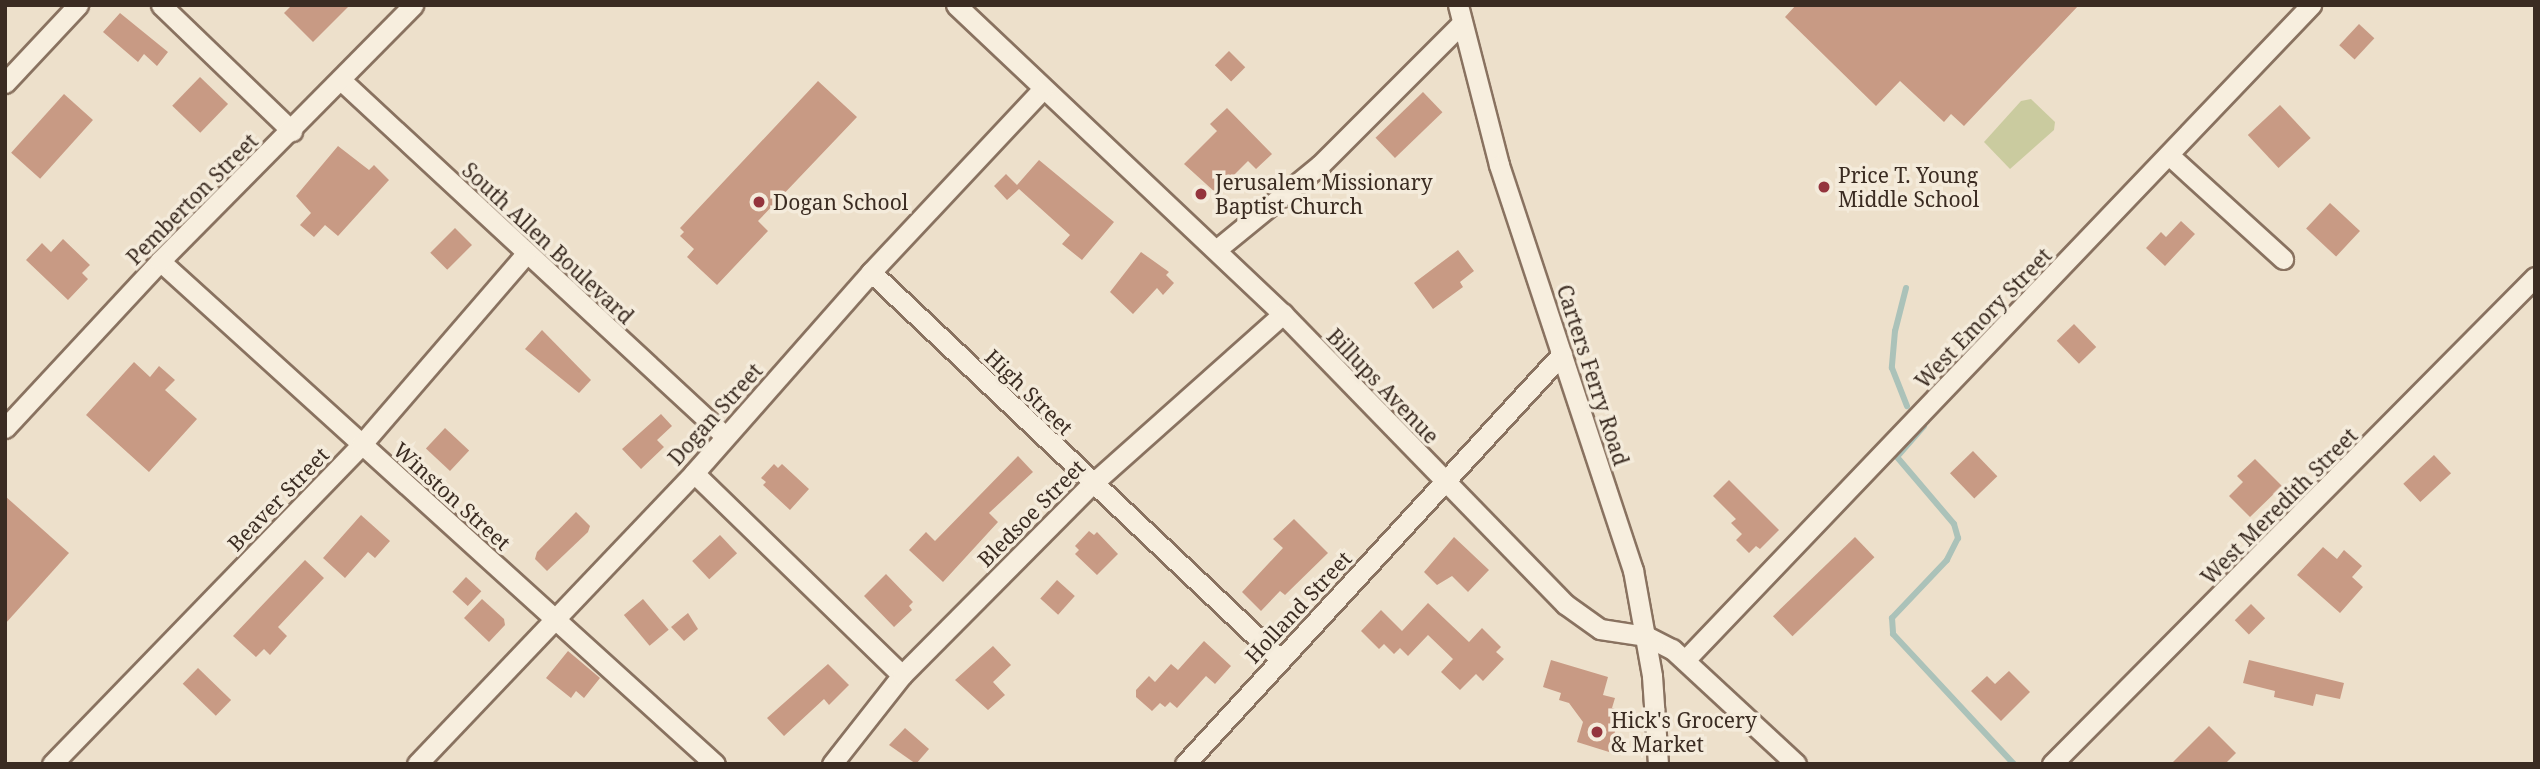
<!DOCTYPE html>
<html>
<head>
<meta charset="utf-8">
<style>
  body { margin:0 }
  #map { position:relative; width:2540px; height:769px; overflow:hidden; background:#ede0cb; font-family:"Noto Serif",serif }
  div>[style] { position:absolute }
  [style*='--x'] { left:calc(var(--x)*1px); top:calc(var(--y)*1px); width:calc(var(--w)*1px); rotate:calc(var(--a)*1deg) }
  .green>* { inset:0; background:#cacb9f }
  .stream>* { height:6px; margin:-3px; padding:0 3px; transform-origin:3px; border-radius:3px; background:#abc2b9 }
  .building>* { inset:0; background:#c89a84; transform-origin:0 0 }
  .roads { filter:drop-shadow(2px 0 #897260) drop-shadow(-2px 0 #897260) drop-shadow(0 2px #897260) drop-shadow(0 -2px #897260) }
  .street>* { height:19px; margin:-9.5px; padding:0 9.5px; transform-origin:9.5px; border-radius:9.5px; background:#f7eede }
  .dots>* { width:19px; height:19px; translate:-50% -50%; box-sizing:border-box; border:4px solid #f4ebdb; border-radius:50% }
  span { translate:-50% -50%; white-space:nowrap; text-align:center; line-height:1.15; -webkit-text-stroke:7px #f4ebdb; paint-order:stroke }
  .poi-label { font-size:21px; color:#3b2c22 }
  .left { translate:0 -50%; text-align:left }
  .street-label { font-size:21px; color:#3b2c22 }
  .frame { position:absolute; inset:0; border:7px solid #3b2c22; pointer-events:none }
</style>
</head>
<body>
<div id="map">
  <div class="green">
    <div style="clip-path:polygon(2031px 99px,2055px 122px,2054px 130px,2010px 169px,1984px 142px,2021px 101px)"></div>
  </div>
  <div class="stream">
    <div style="--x:1906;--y:288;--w:44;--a:104.3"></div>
    <div style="--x:1895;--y:331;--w:37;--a:95"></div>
    <div style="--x:1892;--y:368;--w:41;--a:68.5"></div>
    <div style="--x:1924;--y:426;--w:41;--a:131.1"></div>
    <div style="--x:1897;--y:457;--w:88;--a:49.6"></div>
    <div style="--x:1954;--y:524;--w:15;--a:74"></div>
    <div style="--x:1958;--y:538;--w:25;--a:117"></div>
    <div style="--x:1947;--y:560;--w:80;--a:133.5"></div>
    <div style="--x:1892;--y:618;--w:16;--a:86"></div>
    <div style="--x:1893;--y:634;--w:178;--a:47.1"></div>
  </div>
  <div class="building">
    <div style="clip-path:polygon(292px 5px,350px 5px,313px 42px,284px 13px)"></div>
    <div style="clip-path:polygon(1796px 5px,2079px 5px,1964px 126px,1951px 114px,1944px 122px,1900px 81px,1876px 106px,1785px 17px)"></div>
    <div style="clip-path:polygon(120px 13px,168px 52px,157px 66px,144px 54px,138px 62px,103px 32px)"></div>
    <div style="left:2359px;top:24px;width:21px;height:29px;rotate:43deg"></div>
    <div style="left:1229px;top:51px;width:23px;height:20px;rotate:45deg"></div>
    <div style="left:200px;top:77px;width:39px;height:40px;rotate:44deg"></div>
    <div style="clip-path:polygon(818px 81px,857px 117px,758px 221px,768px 231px,717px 285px,687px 257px,694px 249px,680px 236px,684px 232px,680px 228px)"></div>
    <div style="left:1423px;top:92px;width:28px;height:66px;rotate:46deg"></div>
    <div style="left:64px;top:94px;width:39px;height:79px;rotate:42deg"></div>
    <div style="left:2280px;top:105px;width:45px;height:44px;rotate:47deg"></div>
    <div style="clip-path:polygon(1227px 108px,1272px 154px,1256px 169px,1248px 161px,1216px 193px,1184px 164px,1217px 131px,1210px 124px)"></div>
    <div style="clip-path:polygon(338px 146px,369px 170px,374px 165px,389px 180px,338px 236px,325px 225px,314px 237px,300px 225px,311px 213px,296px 196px)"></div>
    <div style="clip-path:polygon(1039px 160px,1114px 222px,1082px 260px,1062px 244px,1070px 235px,1019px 189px,1007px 200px,994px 186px,1006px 174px,1017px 185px)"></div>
    <div style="left:2330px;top:203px;width:41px;height:35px;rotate:43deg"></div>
    <div style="clip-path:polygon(2181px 221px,2195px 234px,2165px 266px,2146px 248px,2161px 232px,2166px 237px)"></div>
    <div style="left:455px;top:228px;width:24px;height:35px;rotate:45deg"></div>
    <div style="clip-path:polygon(63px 239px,90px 265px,82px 273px,88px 279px,68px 300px,26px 260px,42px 243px,51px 252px)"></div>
    <div style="clip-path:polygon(1458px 250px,1474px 271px,1460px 282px,1463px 287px,1433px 309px,1414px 283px)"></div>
    <div style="clip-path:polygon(1141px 252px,1169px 272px,1166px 275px,1174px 283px,1163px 295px,1157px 288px,1133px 314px,1110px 292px)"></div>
    <div style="left:2074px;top:324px;width:32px;height:24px;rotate:46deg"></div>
    <div style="clip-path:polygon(542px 330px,591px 380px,579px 393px,525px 349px)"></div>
    <div style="clip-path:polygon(134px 362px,150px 377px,159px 366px,175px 380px,165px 390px,197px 419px,149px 472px,86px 415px)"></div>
    <div style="clip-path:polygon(661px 414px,672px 426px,657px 440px,664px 447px,641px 469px,622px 449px)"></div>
    <div style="left:445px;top:428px;width:33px;height:28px;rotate:43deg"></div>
    <div style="left:1973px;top:451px;width:35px;height:32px;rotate:46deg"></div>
    <div style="left:2434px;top:455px;width:25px;height:42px;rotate:47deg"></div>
    <div style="clip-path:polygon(1018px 456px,1033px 472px,989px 513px,998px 522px,943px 582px,909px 550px,926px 532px,935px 541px)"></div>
    <div style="clip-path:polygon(2255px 459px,2282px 486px,2250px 517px,2229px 496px,2243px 482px,2237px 476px)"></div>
    <div style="clip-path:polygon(774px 464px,778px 468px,782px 464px,809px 489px,790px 510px,763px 485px,766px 482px,761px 478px)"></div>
    <div style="clip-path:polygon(1729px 480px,1779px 530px,1760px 549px,1756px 546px,1749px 553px,1736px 540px,1742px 534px,1731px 523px,1736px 519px,1713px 496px)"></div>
    <div style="clip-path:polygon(5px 496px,69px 553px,5px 624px)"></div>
    <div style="clip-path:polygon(576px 512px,590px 526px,588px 532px,547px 571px,535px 559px,537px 552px)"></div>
    <div style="clip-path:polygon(361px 515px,390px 541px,375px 558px,368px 552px,345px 578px,323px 558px)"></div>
    <div style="clip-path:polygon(1294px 519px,1328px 553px,1285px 595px,1280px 591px,1261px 611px,1242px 592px,1283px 548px,1273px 539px)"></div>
    <div style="clip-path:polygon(1089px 531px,1094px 535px,1097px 532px,1118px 554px,1097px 575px,1075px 554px,1079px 550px,1075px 546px)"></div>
    <div style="left:720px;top:535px;width:25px;height:38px;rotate:47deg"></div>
    <div style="clip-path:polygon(1454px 537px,1489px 570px,1468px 592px,1452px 576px,1437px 585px,1424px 572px)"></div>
    <div style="left:1855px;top:537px;width:28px;height:114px;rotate:46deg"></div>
    <div style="clip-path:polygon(2323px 547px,2337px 559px,2344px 550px,2362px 566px,2352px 577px,2363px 587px,2340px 613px,2297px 575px)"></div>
    <div style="clip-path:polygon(305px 560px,324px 578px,278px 627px,287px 636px,270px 655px,264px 649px,256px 657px,233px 636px)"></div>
    <div style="clip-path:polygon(886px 574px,913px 602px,909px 606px,912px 610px,894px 627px,864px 596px)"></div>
    <div style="left:466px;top:577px;width:21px;height:20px;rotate:43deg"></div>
    <div style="left:1057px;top:580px;width:24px;height:25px;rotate:42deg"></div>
    <div style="clip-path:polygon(482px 599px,504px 619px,505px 625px,489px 642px,464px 618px)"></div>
    <div style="left:643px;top:599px;width:40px;height:25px;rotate:50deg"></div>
    <div style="clip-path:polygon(1428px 603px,1469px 642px,1482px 628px,1501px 647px,1496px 652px,1504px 659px,1483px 681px,1476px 674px,1460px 690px,1441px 672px,1453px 659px,1428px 635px,1408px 656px,1400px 648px,1394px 654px,1384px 644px,1379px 649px,1361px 631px,1381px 610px,1402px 631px)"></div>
    <div style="left:2251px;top:604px;width:20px;height:23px;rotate:45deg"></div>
    <div style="clip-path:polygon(688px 613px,698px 629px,684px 641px,671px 627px)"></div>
    <div style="clip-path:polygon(1204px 641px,1231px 666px,1215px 684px,1206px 676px,1177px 708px,1170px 702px,1165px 707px,1160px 703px,1152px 711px,1136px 697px,1136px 690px,1149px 676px,1155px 682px,1171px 664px,1178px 670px)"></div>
    <div style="clip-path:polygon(993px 646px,1011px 665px,993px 682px,1005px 695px,988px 710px,955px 680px)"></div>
    <div style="clip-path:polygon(568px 651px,600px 678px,584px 698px,576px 691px,571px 698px,546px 678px)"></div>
    <div style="clip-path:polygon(1551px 660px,1608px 677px,1603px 695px,1615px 698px,1612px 708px,1621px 711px,1609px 752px,1577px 742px,1583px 722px,1569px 703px,1559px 700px,1561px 693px,1543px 687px)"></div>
    <div style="clip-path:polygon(2249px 660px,2344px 683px,2340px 699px,2316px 694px,2313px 706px,2274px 697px,2275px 691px,2243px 683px)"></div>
    <div style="clip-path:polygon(828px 664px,849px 685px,829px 705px,824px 699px,784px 736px,767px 718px)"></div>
    <div style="left:198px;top:668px;width:46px;height:22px;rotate:44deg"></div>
    <div style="clip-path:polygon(2009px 671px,2030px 692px,2001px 721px,1971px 691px,1987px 676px,1995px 684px)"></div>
    <div style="clip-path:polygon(2209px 726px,2236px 753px,2225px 764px,2171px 764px)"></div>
    <div style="clip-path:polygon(905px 728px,929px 749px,916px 764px,889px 745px)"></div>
  </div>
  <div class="roads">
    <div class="street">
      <div style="--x:161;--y:5;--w:182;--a:43.9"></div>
      <div style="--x:956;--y:5;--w:450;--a:43.4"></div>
      <div style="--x:1283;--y:314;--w:405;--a:45.8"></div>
      <div style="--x:1565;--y:604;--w:43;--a:35.5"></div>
      <div style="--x:1600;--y:629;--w:47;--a:8.7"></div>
      <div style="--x:1646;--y:636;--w:29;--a:27"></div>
      <div style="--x:1672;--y:649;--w:169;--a:42.8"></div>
      <div style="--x:1458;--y:5;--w:165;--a:75.6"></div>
      <div style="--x:1499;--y:165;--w:427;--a:71.7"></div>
      <div style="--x:1633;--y:570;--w:108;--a:79.8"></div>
      <div style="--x:1652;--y:676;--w:88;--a:86.1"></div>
      <div style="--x:342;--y:81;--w:522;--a:42.83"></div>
      <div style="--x:5;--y:83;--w:107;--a:-46.9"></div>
      <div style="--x:2170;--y:156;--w:153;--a:42.3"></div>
      <div style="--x:1216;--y:250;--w:134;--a:-39.3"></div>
      <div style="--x:1320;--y:165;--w:201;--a:-45"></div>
      <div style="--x:160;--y:261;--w:749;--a:42.19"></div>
      <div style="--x:871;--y:272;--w:563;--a:43.42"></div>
      <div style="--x:5;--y:428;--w:228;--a:-47.1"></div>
      <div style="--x:160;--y:261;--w:360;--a:-45.3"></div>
      <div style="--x:694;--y:473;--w:290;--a:44.2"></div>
      <div style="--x:1686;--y:659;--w:905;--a:-46.3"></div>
      <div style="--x:52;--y:764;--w:444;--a:-45.9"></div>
      <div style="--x:361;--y:445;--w:251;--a:-49.2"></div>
      <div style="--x:417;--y:764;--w:402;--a:-46.4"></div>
      <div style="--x:694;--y:473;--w:268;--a:-48.6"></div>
      <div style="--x:871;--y:272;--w:251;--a:-46.8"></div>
      <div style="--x:832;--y:764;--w:113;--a:-51.8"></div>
      <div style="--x:902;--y:675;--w:269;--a:-45.2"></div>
      <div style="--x:1092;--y:484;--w:256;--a:-41.7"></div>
      <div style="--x:1185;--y:764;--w:557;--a:-47.4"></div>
      <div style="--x:2052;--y:764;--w:686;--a:-45.24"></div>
    </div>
  </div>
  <div class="dots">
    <div style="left:1824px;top:187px;background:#94343d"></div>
    <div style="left:1201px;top:194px;background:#94343d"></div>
    <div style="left:759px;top:202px;background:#94343d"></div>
    <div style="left:1597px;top:732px;background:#94343d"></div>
  </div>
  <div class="poi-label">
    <span class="left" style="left:1838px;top:187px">Price T. Young<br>Middle School</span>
    <span class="left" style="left:1215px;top:194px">Jerusalem Missionary<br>Baptist Church</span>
    <span class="left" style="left:773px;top:202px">Dogan School</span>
    <span class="left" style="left:1611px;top:732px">Hick's Grocery<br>&amp; Market</span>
  </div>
  <div class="street-label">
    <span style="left:192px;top:199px;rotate:-45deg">Pemberton Street</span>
    <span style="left:548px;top:243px;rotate:43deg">South Allen Boulevard</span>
    <span style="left:1983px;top:318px;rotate:-46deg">West Emory Street</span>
    <span style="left:1593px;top:375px;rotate:72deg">Carters Ferry Road</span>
    <span style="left:1383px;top:386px;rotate:46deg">Billups Avenue</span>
    <span style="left:1029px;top:392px;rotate:44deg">High Street</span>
    <span style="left:715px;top:414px;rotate:-48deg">Dogan Street</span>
    <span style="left:452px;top:496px;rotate:42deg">Winston Street</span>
    <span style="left:278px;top:499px;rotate:-46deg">Beaver Street</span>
    <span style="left:2279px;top:506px;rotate:-45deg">West Meredith Street</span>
    <span style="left:1031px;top:513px;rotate:-45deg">Bledsoe Street</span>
    <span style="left:1298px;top:607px;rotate:-47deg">Holland Street</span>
  </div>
  <div class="frame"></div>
</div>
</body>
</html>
